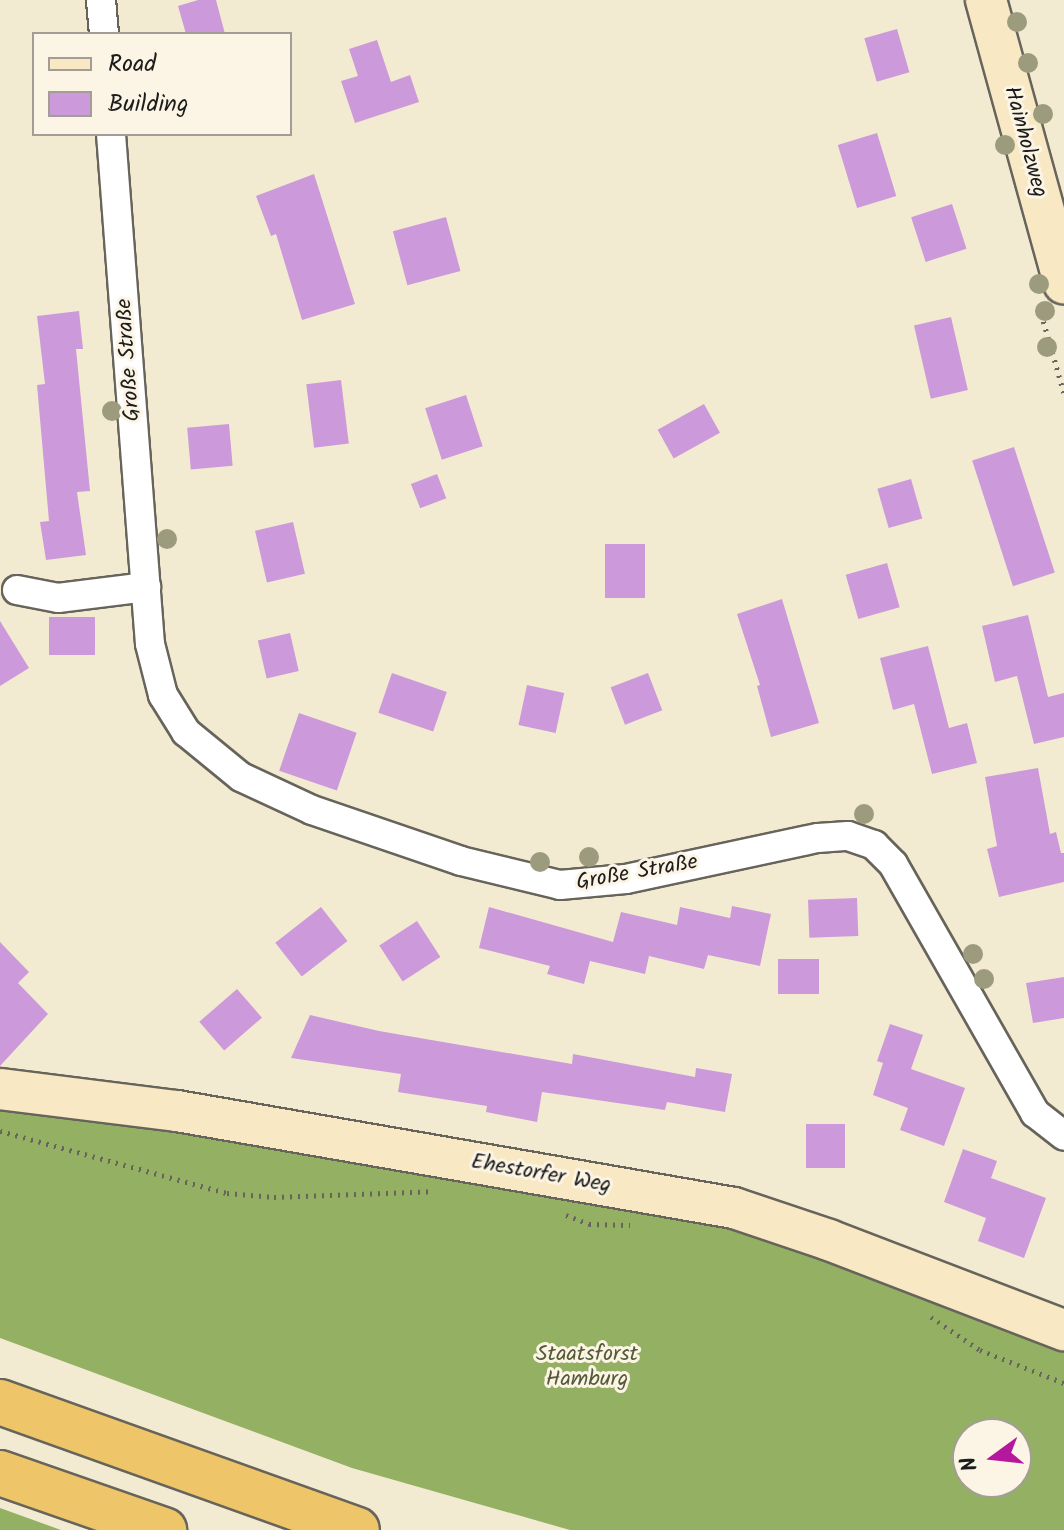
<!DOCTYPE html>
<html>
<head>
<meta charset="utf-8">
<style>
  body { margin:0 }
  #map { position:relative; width:1064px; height:1530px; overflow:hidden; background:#f3ebd1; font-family:Kalam,sans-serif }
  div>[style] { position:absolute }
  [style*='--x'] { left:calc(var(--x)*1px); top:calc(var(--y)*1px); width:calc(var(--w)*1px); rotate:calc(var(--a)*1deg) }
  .forest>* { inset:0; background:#94b063 }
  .building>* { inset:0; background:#cc9ada; transform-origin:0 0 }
  .path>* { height:5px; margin-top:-2.5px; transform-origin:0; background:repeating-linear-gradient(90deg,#67645b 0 2px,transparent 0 8px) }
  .roads { filter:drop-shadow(2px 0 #67645b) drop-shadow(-2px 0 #67645b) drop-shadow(0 2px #67645b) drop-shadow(0 -2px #67645b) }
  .street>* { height:28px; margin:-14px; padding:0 14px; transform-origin:14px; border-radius:14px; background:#fff }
  .secondary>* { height:40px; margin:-20px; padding:0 20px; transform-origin:20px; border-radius:20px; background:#f8e8c3 }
  .highway>* { height:44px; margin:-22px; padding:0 22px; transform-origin:22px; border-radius:22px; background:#eec569 }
  .trees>* { width:20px; height:20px; margin:-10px; border-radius:50%; background:#9c9b7e }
  span { translate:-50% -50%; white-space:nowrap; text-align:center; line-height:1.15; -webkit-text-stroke:6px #fcf5e5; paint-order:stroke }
  .street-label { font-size:22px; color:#1c1c1c }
  .park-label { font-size:22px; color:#545a3a }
  .legend { position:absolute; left:32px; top:32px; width:260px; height:104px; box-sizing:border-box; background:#fcf5e5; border:2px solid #a29e95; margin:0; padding:10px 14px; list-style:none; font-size:24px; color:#1c1c1c }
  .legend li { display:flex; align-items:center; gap:16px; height:40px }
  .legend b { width:40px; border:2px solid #a29e95 }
  .north { position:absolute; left:952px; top:1418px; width:80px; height:80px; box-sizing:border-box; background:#fcf5e5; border:2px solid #a29e95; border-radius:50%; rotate:255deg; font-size:22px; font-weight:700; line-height:32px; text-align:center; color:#1c1c1c }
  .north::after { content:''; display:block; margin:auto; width:28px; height:36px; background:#b5179e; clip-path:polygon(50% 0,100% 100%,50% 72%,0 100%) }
</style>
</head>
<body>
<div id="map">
  <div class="forest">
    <div style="clip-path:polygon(evenodd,0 1105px,364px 1162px,758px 1232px,1064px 1349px,1064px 1530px,570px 1530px,352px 1468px,0 1338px,0 1105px,968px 1434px,1016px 1434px,1016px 1482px,968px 1482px,968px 1434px)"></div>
    <div style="clip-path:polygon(0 1508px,61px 1530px,0 1530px)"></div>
  </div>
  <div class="building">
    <div style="clip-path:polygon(198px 0,216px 0,225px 34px,186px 34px,178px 6px)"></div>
    <div style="left:897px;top:29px;width:45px;height:34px;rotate:74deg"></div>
    <div style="clip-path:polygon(377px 40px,391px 82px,410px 75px,419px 102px,355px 123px,341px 81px,358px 76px,349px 49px)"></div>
    <div style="left:877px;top:133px;width:66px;height:41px;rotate:73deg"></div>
    <div style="clip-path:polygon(314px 174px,355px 304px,302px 320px,276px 234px,271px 236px,256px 196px)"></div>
    <div style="left:952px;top:204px;width:47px;height:43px;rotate:72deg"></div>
    <div style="left:446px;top:217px;width:56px;height:55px;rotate:75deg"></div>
    <div style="clip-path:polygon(79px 311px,83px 349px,76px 349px,90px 491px,77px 492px,86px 555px,46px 560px,40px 522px,49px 521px,37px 385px,45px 384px,37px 316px)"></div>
    <div style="left:951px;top:317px;width:75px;height:38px;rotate:77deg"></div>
    <div style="left:341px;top:380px;width:64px;height:35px;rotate:83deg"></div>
    <div style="left:466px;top:395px;width:54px;height:43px;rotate:72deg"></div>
    <div style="left:704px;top:404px;width:33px;height:53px;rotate:61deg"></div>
    <div style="left:229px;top:424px;width:42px;height:42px;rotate:85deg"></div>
    <div style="left:1014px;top:447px;width:132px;height:44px;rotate:72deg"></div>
    <div style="left:437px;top:474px;width:26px;height:28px;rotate:69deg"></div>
    <div style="left:911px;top:479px;width:41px;height:35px;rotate:74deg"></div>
    <div style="left:293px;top:522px;width:53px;height:39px;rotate:77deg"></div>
    <div style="left:605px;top:544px;width:40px;height:54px"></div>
    <div style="left:887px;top:563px;width:46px;height:43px;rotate:74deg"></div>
    <div style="clip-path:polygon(782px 599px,819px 723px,771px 737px,757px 686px,760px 685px,737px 614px)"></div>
    <div style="clip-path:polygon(1028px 615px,1048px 697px,1064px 693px,1064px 737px,1034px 744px,1017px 676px,995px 682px,982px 626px)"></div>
    <div style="left:49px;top:617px;width:46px;height:38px"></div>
    <div style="clip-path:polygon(0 621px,29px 668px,0 686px)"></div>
    <div style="left:290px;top:633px;width:39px;height:33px;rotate:77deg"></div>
    <div style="clip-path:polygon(928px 646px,949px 728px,967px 723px,977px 763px,932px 774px,914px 704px,893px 710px,880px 658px)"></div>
    <div style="left:392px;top:673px;width:58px;height:42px;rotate:19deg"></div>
    <div style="left:648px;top:673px;width:40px;height:40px;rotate:69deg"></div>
    <div style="left:527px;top:685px;width:38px;height:41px;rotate:12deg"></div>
    <div style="left:299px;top:713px;width:61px;height:61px;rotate:19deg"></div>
    <div style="clip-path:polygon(1038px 768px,1050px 834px,1056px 832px,1061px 853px,1064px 853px,1064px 882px,999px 897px,987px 849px,997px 846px,985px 777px)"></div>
    <div style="left:857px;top:898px;width:38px;height:49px;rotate:88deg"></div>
    <div style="clip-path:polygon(732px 906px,771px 914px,760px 966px,708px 955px,704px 969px,649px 956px,645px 974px,590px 961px,584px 984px,547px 974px,550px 966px,479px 948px,489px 907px,613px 942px,621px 912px,677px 925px,680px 907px,730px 918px)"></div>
    <div style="left:321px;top:907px;width:43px;height:58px;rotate:52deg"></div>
    <div style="left:417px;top:921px;width:43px;height:45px;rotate:57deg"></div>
    <div style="clip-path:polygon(0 942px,29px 972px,18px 983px,48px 1014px,0 1066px)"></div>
    <div style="left:778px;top:959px;width:41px;height:35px"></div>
    <div style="clip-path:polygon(1064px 977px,1064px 1018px,1033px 1023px,1026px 983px)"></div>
    <div style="left:237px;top:989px;width:38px;height:50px;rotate:49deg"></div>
    <div style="clip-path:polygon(310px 1015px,379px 1031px,572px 1064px,573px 1054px,695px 1077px,696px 1068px,732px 1074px,725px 1112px,667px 1102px,665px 1110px,542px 1092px,537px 1122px,486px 1112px,487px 1106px,398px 1092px,401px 1074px,291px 1058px)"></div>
    <div style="clip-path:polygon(890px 1024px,923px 1035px,911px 1069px,965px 1088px,944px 1146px,900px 1130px,908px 1108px,873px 1095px,883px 1063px,877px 1061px)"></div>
    <div style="left:806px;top:1124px;width:39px;height:44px"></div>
    <div style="clip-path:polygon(963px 1149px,997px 1161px,991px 1178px,1046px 1198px,1024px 1258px,978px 1241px,986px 1218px,944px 1202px)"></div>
  </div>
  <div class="path">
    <div style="--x:1039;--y:306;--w:91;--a:74"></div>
    <div style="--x:0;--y:1131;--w:235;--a:15.3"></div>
    <div style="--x:227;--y:1193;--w:47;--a:4.9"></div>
    <div style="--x:274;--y:1197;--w:160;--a:-2.1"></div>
    <div style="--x:566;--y:1215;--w:25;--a:21"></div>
    <div style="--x:589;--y:1224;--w:41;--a:1.4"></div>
    <div style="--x:931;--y:1317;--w:59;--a:34"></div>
    <div style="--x:980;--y:1350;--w:90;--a:21.4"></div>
  </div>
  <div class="roads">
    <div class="street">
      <div style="--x:101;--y:0;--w:34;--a:85"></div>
      <div style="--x:111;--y:134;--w:511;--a:85.63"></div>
      <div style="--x:150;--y:644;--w:53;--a:75.7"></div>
      <div style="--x:163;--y:695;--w:44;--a:58.1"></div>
      <div style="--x:186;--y:732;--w:71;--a:39.3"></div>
      <div style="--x:241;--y:777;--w:78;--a:24.9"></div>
      <div style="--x:312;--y:810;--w:157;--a:18.9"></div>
      <div style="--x:461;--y:861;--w:102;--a:13.6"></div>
      <div style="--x:560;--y:885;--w:66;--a:-5.2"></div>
      <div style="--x:626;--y:879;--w:196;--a:-12.1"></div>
      <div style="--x:818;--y:838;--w:30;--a:-4"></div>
      <div style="--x:848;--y:836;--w:28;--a:19"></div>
      <div style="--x:874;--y:845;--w:27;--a:45"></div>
      <div style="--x:893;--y:864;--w:287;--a:60.3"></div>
      <div style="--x:1035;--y:1113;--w:37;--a:38"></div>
      <div style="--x:17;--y:590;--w:42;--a:11"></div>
      <div style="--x:58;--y:598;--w:89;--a:-7.1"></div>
    </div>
    <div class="secondary">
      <div style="--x:986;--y:0;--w:294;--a:74.6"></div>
      <div style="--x:0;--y:1089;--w:178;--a:7.1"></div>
      <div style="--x:177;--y:1111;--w:565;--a:9.88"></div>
      <div style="--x:734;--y:1208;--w:100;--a:18.6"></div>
      <div style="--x:829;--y:1240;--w:252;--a:21"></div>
    </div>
    <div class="highway">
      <div style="--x:0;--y:1402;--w:379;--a:19.7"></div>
      <div style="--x:0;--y:1473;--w:174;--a:19.2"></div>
    </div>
  </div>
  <div class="trees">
    <div style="left:1017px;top:22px"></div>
    <div style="left:1028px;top:63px"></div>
    <div style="left:1043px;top:114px"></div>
    <div style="left:1005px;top:145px"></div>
    <div style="left:1039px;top:284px"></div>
    <div style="left:1045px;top:311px"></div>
    <div style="left:1047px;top:347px"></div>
    <div style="left:112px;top:411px"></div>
    <div style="left:167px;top:539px"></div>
    <div style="left:864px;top:814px"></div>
    <div style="left:589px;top:857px"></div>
    <div style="left:540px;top:862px"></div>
    <div style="left:973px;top:954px"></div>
    <div style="left:984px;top:979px"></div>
  </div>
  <div class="street-label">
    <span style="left:1025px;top:142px;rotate:75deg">Hainholzweg</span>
    <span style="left:129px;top:360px;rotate:-94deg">Große Straße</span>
    <span style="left:637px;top:873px;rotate:-10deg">Große Straße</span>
    <span style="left:541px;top:1174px;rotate:10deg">Ehestorfer Weg</span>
  </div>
  <div class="park-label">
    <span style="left:587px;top:1367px">Staatsforst<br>Hamburg</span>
  </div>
  <ul class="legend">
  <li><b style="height:10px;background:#f8e8c3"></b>Road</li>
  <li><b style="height:22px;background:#cc9ada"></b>Building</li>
  </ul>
  <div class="north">N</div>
</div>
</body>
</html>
